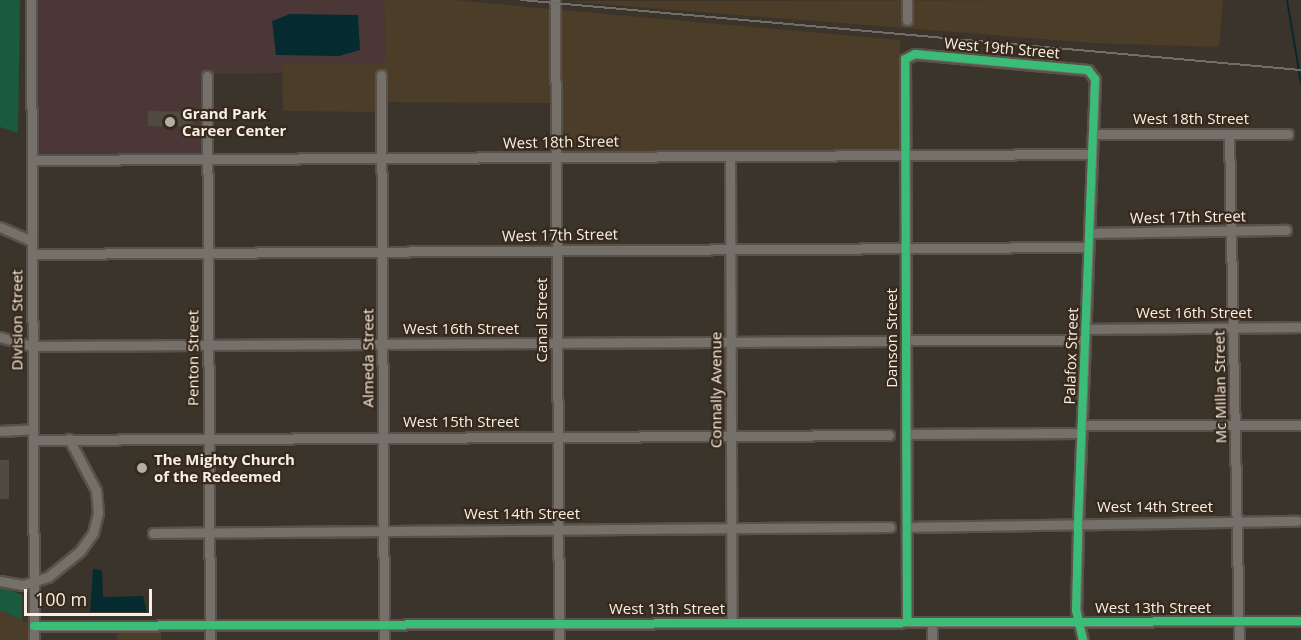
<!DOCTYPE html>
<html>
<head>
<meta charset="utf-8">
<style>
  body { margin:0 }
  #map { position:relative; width:1301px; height:640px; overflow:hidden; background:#3b342b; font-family:"Open Sans",sans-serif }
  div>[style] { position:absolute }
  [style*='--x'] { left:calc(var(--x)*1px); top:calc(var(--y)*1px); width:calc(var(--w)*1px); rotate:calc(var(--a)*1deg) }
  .built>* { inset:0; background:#4c3d29; transform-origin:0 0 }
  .education>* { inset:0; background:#4b3836 }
  .green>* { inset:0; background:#1a5a3d }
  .water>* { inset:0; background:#052a30 }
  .stream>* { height:2px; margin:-1px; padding:0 1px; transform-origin:1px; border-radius:1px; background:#052a30 }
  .building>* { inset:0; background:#504a42; transform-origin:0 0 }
  .roads { filter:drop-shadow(2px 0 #59524b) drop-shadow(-2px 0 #59524b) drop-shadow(0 2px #59524b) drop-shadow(0 -2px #59524b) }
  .minor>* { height:9px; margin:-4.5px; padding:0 4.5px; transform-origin:4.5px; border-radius:4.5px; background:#757069 }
  .rail>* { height:2px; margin:-1px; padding:0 1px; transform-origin:1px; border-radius:1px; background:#726d67 }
  .cycleway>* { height:8px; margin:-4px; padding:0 4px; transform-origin:4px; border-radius:4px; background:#3abd76 }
  .dots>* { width:16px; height:16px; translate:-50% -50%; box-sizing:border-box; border:3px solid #372a1c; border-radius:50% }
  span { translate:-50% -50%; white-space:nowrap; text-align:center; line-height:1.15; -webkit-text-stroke:4.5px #372a1c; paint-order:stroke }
  .street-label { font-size:15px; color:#f7efe5 }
  .poi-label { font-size:15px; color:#f7efe5; font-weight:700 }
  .left { translate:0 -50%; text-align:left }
  .scale { position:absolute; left:24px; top:589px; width:128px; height:27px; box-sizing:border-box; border:3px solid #f7efe5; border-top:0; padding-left:8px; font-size:18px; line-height:21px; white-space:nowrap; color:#f7efe5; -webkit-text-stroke:4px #372a1c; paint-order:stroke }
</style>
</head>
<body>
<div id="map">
  <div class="built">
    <div style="clip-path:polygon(384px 0,454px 0,549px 9px,550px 103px,378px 102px,377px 112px,283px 111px,282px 64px,385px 64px)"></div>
    <div style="clip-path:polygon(1223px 0,1219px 47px,1093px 43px,562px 1px)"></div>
    <div style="clip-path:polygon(562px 10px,900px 40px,900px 151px,562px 152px)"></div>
    <div style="clip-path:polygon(0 610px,28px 623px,28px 640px,0 640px)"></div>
    <div style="left:117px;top:631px;width:44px;height:9px"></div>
  </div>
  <div class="education">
    <div style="clip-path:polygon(37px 0,384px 0,385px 64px,283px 64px,283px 73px,213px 74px,212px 166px,38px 166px)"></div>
  </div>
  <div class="green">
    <div style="clip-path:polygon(0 0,20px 0,18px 133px,0 127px)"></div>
    <div style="clip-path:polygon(0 586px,22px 595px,22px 620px,0 610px)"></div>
  </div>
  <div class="water">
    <div style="clip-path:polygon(290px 14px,358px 15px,360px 50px,339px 56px,276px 55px,272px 21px)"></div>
    <div style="clip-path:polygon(93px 569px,102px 570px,103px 597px,143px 596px,147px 612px,90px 612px)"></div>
  </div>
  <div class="stream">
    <div style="--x:1287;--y:0;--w:84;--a:80.4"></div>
  </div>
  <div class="building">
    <div style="left:148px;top:111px;width:45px;height:15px;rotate:1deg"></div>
    <div style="left:0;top:460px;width:9px;height:39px"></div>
  </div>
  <div class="roads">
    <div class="minor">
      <div style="--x:31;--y:0;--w:640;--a:89.73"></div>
      <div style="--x:555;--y:0;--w:640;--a:89.64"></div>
      <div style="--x:907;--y:0;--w:20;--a:90"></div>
      <div style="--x:381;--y:75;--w:565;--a:89.7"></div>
      <div style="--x:207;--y:76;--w:564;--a:89.7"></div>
      <div style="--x:1093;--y:134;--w:195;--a:0"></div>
      <div style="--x:1229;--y:134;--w:506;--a:88.87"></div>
      <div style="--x:730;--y:156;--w:467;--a:89.8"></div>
      <div style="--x:32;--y:160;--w:1058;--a:-0.32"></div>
      <div style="--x:0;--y:227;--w:35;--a:24"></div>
      <div style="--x:1090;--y:233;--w:196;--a:-0.9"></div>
      <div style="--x:32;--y:254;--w:1056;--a:-0.38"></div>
      <div style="--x:1086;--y:329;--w:215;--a:-0.5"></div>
      <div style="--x:0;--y:337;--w:33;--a:16"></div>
      <div style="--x:32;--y:346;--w:858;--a:-0.33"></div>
      <div style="--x:906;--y:340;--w:178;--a:0"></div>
      <div style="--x:1082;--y:425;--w:219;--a:0"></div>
      <div style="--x:0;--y:431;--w:33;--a:-3"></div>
      <div style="--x:907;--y:434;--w:174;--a:-0.3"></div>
      <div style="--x:33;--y:440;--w:856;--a:-0.33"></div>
      <div style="--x:907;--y:527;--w:390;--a:-0.9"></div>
      <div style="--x:153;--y:533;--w:737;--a:-0.47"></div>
      <div style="--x:0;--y:581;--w:23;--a:10"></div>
      <div style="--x:23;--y:585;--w:26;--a:-18"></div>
      <div style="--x:48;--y:577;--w:41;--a:-39.1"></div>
      <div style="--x:80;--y:551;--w:22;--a:-54"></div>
      <div style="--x:93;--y:533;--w:21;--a:-76"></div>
      <div style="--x:98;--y:513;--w:23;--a:-95"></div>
      <div style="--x:96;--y:490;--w:58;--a:-117.9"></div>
      <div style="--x:907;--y:622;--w:563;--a:-90.2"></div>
      <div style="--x:905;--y:59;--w:11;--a:-27"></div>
      <div style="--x:915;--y:54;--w:174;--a:5.3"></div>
      <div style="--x:1088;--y:70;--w:11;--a:52"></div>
      <div style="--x:1095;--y:79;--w:451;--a:92.2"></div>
      <div style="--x:1078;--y:530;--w:80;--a:91.4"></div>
      <div style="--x:1076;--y:610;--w:31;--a:77"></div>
      <div style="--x:34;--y:626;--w:1267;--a:-0.23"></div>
      <div style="--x:932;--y:640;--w:18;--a:-90"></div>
    </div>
  </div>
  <div class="rail">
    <div style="--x:521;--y:0;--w:783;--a:5.13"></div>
  </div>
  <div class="cycleway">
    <div style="--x:907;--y:622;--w:563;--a:-90.2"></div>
    <div style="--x:905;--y:59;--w:11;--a:-27"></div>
    <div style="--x:915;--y:54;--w:174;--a:5.3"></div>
    <div style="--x:1088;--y:70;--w:11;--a:52"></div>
    <div style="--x:1095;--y:79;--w:451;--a:92.2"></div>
    <div style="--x:1078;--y:530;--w:80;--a:91.4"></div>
    <div style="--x:1076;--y:610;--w:31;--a:77"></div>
    <div style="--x:34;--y:626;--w:1267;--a:-0.23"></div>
  </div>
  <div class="dots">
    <div style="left:170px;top:122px;background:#b5aea4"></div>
    <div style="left:142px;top:468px;background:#b5aea4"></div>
  </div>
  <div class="street-label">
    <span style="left:1002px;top:48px;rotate:5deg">West 19th Street</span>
    <span style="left:1191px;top:119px">West 18th Street</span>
    <span style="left:561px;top:142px;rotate:-1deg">West 18th Street</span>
    <span style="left:1188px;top:217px;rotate:-1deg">West 17th Street</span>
    <span style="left:560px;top:235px;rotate:-1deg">West 17th Street</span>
    <span style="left:1194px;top:313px">West 16th Street</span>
    <span style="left:17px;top:320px;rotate:-90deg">Division Street</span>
    <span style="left:542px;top:320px;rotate:-90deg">Canal Street</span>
    <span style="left:461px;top:329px">West 16th Street</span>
    <span style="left:892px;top:338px;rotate:-90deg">Danson Street</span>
    <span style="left:1071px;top:356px;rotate:-88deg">Palafox Street</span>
    <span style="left:193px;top:358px;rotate:-90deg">Penton Street</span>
    <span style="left:368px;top:358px;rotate:-90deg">Almeda Street</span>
    <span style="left:1220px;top:387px;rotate:-91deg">Mc Millan Street</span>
    <span style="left:716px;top:390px;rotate:-90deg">Connally Avenue</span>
    <span style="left:461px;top:422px">West 15th Street</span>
    <span style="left:1155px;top:507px">West 14th Street</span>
    <span style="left:522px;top:514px">West 14th Street</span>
    <span style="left:1153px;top:608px">West 13th Street</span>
    <span style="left:667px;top:609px">West 13th Street</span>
  </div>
  <div class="poi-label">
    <span class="left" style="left:182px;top:122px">Grand Park<br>Career Center</span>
    <span class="left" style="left:154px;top:468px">The Mighty Church<br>of the Redeemed</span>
  </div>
  <div class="scale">100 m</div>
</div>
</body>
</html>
